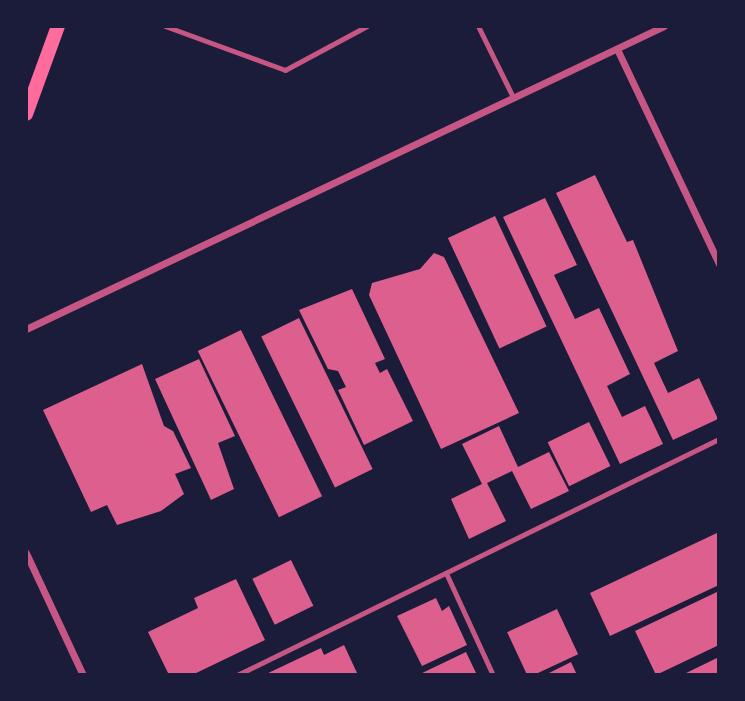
<!DOCTYPE html>
<html>
<head>
<meta charset="utf-8">
<style>
  body { margin:0 }
  #map { position:relative; width:745px; height:701px; overflow:hidden; background:#1b1b3a; font-family:"Public Sans",sans-serif }
  div>[style] { position:absolute }
  [style*='--x'] { left:calc(var(--x)*1px); top:calc(var(--y)*1px); width:calc(var(--w)*1px); rotate:calc(var(--a)*1deg) }
  .building>* { inset:0; background:#dd5f8e; transform-origin:0 0 }
  .service>* { height:5px; margin:-2.5px; padding:0 2.5px; transform-origin:2.5px; border-radius:2.5px; background:#c65784 }
  .minor>* { height:7px; margin:-3.5px; padding:0 3.5px; transform-origin:3.5px; border-radius:3.5px; background:#c65784 }
  .secondary>* { height:14px; margin:-7px; padding:0 7px; transform-origin:7px; border-radius:7px; background:#ff6b9d }
  span { translate:-50% -50%; white-space:nowrap; text-align:center; line-height:1.15; -webkit-text-stroke:7px #1b1b3a; paint-order:stroke }
  .frame { position:absolute; inset:0; border:28px solid #1b1b3a; pointer-events:none }
</style>
</head>
<body>
<div id="map">
  <div class="building">
    <div style="clip-path:polygon(595px 175px,627px 242px,633px 240px,678px 351px,654px 363px,668px 393px,699px 378px,718px 419px,673px 440px,556px 193px)"></div>
    <div style="clip-path:polygon(545px 198px,577px 265px,554px 275px,575px 319px,599px 308px,630px 374px,607px 386px,622px 417px,645px 406px,663px 444px,620px 464px,503px 217px)"></div>
    <div style="left:495px;top:216px;width:122px;height:52px;rotate:65deg"></div>
    <div style="clip-path:polygon(434px 253px,444px 257px,519px 413px,441px 449px,369px 295px,372px 283px,420px 269px)"></div>
    <div style="clip-path:polygon(352px 289px,385px 359px,375px 363px,380px 373px,387px 369px,413px 421px,364px 445px,338px 390px,346px 387px,338px 371px,328px 369px,299px 310px)"></div>
    <div style="left:299px;top:318px;width:168px;height:42px;rotate:64deg"></div>
    <div style="left:241px;top:330px;width:185px;height:48px;rotate:64deg"></div>
    <div style="clip-path:polygon(199px 359px,235px 436px,218px 443px,234px 489px,211px 500px,155px 379px)"></div>
    <div style="clip-path:polygon(142px 364px,164px 426px,173px 431px,191px 468px,175px 474px,184px 494px,161px 511px,117px 525px,107px 505px,91px 512px,43px 410px)"></div>
    <div style="left:589px;top:422px;width:49px;height:46px;rotate:64deg"></div>
    <div style="clip-path:polygon(499px 426px,518px 467px,549px 452px,569px 491px,531px 509px,512px 471px,487px 483px,506px 521px,469px 539px,451px 499px,482px 484px,462px 444px)"></div>
    <div style="clip-path:polygon(719px 532px,719px 585px,610px 636px,590px 593px)"></div>
    <div style="left:291px;top:560px;width:51px;height:43px;rotate:64deg"></div>
    <div style="clip-path:polygon(236px 579px,265px 640px,192px 675px,169px 675px,148px 632px,198px 608px,194px 598px)"></div>
    <div style="clip-path:polygon(719px 591px,719px 645px,656px 675px,635px 631px)"></div>
    <div style="clip-path:polygon(436px 598px,442px 611px,449px 606px,467px 645px,422px 666px,397px 616px)"></div>
    <div style="left:557px;top:609px;width:50px;height:55px;rotate:65deg"></div>
    <div style="clip-path:polygon(344px 645px,358px 675px,264px 675px,321px 648px,324px 655px)"></div>
    <div style="clip-path:polygon(466px 652px,477px 675px,418px 675px)"></div>
    <div style="clip-path:polygon(719px 657px,719px 675px,682px 675px)"></div>
    <div style="clip-path:polygon(571px 662px,577px 675px,545px 675px)"></div>
  </div>
  <div class="service">
    <div style="--x:165;--y:26;--w:128;--a:20.1"></div>
    <div style="--x:285;--y:70;--w:93;--a:-28.2"></div>
    <div style="--x:478;--y:26;--w:79;--a:63.8"></div>
    <div style="--x:446;--y:573;--w:112;--a:65.3"></div>
    <div style="--x:237;--y:675;--w:537;--a:-26.09"></div>
  </div>
  <div class="minor">
    <div style="--x:617;--y:49;--w:238;--a:64.6"></div>
    <div style="--x:26;--y:329;--w:706;--a:-25.4"></div>
    <div style="--x:26;--y:553;--w:135;--a:65"></div>
  </div>
  <div class="secondary">
    <div style="--x:26;--y:114;--w:94;--a:-70"></div>
  </div>
  <div class="frame"></div>
</div>
</body>
</html>
